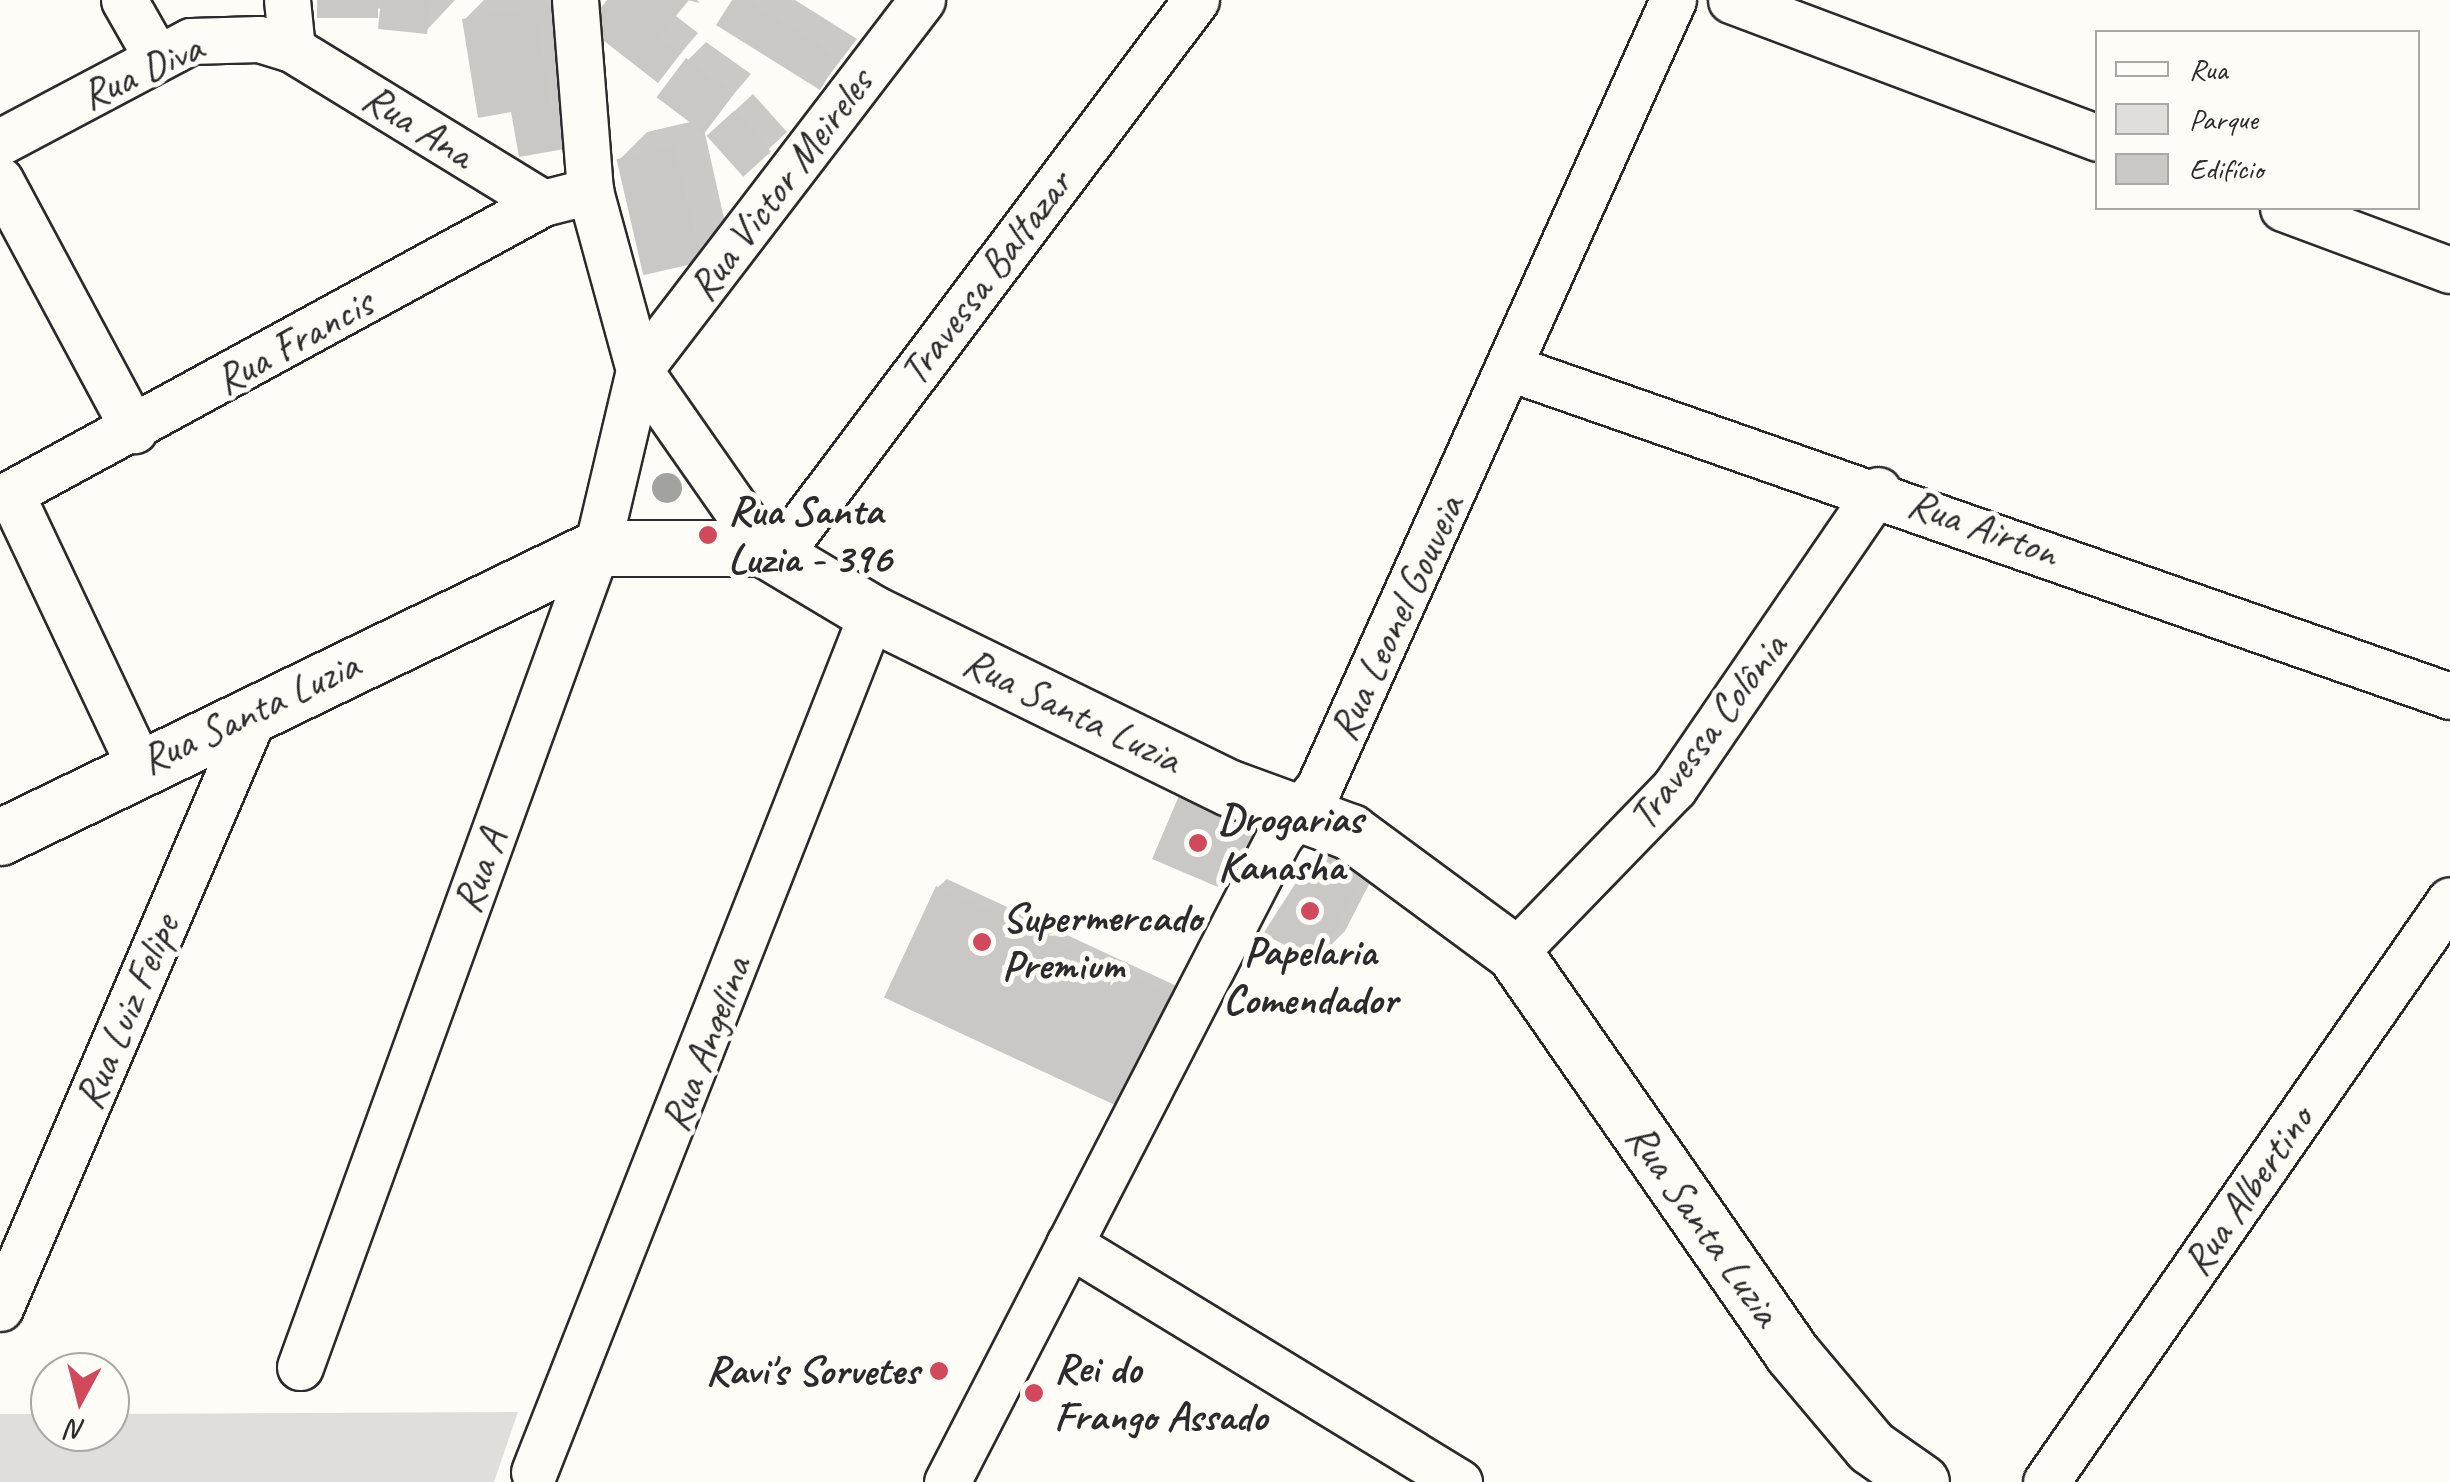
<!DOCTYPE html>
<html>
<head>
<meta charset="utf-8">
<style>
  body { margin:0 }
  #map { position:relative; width:2450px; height:1482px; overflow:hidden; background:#fdfcf7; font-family:Caveat,sans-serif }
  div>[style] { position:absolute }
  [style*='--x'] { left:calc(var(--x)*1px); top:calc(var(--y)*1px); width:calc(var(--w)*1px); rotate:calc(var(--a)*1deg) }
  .green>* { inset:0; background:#dfdeda }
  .shadow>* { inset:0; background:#0003 }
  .building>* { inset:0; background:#c9c8c4; transform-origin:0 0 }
  .roads { filter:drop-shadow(2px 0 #2b2b2b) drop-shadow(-2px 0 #2b2b2b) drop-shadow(0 2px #2b2b2b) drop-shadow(0 -2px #2b2b2b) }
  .street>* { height:45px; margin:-22.5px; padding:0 22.5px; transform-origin:22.5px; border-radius:22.5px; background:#fdfcf7 }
  .secondary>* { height:55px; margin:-27.5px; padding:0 27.5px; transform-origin:27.5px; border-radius:27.5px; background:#fdfcf7 }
  .trees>* { width:30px; height:30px; margin:-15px; border-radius:50%; background:#a2a29f }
  .dots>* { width:28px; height:28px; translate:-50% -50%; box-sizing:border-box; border:5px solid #fdfcf7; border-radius:50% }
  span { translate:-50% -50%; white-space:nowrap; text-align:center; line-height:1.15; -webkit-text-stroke:10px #fdfcf7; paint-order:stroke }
  .street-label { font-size:42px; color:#2b2b2b }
  .poi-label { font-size:42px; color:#2b2b2b; font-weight:700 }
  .left { translate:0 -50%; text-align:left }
  .right { translate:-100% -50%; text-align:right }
  .legend { position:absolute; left:2095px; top:30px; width:325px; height:180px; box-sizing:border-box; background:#fdfcf7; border:2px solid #a9a8a5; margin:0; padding:12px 18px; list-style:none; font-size:30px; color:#2b2b2b }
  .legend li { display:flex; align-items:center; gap:20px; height:50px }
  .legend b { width:50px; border:2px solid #a9a8a5 }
  .north { position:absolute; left:30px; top:1352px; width:100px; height:100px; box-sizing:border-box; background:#fdfcf7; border:2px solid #a9a8a5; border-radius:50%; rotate:187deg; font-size:28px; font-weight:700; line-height:40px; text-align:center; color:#2b2b2b }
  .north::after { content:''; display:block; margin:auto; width:35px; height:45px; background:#d1495b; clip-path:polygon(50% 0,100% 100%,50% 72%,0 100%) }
</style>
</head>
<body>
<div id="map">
  <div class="green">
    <div style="clip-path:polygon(518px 1412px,494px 1482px,0 1482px,0 1414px,50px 1414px,50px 1432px,110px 1432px,110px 1414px)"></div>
  </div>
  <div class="shadow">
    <div style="clip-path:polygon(320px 0,455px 0,426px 31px,383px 9px)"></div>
    <div style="clip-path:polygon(484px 0,565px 0,602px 117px,513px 109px,465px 19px)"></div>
    <div style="clip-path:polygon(611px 0,689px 0,676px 16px,698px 33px,658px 80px)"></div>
    <div style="clip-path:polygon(735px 0,795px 0,857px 39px,820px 87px)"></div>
    <div style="clip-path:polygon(706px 42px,751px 74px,704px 129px,727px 232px,699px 259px,619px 160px,647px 132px,694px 121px,688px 60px)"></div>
    <div style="clip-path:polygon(753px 94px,787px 132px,743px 173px,728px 117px)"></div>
    <div style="clip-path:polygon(1246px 772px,1270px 798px,1245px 857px,1217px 884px)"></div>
    <div style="clip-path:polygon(1336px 841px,1382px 859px,1345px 931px,1317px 959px,1308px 869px)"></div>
    <div style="clip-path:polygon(947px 879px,1181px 988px,1125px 1095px,938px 887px)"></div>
  </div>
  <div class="building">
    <div style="left:317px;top:0;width:61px;height:18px"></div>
    <div style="clip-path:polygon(381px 0,431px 0,427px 34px,378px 29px)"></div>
    <div style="clip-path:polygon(607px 0,697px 0,700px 3px,687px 0,660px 36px,682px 52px,658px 83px,586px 27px)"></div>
    <div style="clip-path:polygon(732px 0,748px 0,840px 58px,820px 90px,716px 25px)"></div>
    <div style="clip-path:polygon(534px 7px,551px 106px,568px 103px,576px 147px,519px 157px,511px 112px,478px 118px,462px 19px)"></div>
    <div style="left:686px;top:58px;width:60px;height:49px;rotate:37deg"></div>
    <div style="left:734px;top:111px;width:55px;height:37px;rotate:48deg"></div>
    <div style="left:674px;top:146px;width:119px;height:59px;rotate:77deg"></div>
    <div style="clip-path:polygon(1184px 784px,1219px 799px,1244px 827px,1218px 887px,1152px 859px)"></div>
    <div style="clip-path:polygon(1306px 867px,1357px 887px,1318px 962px,1263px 934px)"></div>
    <div style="left:936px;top:886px;width:263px;height:123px;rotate:25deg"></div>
  </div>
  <div class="roads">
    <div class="street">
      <div style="--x:124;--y:0;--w:64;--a:60.3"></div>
      <div style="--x:287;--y:0;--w:49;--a:84.2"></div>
      <div style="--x:575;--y:0;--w:192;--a:85.5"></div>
      <div style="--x:590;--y:191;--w:186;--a:74.7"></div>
      <div style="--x:639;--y:370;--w:217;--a:55.1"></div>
      <div style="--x:1731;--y:0;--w:392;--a:20.6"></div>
      <div style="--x:0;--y:142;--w:216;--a:-27.9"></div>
      <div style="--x:191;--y:41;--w:68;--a:-1.7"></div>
      <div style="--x:259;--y:39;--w:34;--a:17"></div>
      <div style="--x:292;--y:49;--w:294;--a:31.5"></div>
      <div style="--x:0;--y:180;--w:284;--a:61.8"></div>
      <div style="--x:2283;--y:208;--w:178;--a:20.4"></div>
      <div style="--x:1513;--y:369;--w:992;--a:19.24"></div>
      <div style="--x:11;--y:494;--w:297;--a:64.7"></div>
      <div style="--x:0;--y:499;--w:618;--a:-28.6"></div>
      <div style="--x:543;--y:203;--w:49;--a:-14.3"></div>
      <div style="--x:777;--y:557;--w:697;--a:-53.05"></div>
      <div style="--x:1514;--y:953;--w:230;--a:-45.9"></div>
      <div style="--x:1674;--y:788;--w:361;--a:-55.6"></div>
      <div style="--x:1069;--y:1244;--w:457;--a:31.4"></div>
      <div style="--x:0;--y:1308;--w:645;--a:-66.81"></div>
      <div style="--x:300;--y:1367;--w:871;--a:-70.07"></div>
      <div style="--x:597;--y:548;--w:183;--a:-76.7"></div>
      <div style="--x:639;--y:370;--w:466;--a:-52.6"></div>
      <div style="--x:534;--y:1472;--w:923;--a:-68.52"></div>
      <div style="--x:947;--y:1482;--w:725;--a:-62.76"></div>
      <div style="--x:1279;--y:837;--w:64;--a:-51.3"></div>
      <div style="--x:1319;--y:787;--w:863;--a:-65.78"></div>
      <div style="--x:2046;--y:1482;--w:708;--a:-55.23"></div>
    </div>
    <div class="secondary">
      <div style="--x:0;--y:837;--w:663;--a:-25.83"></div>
      <div style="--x:597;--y:548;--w:166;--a:0"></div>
      <div style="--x:763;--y:548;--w:127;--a:30.8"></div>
      <div style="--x:872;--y:613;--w:398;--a:26.1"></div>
      <div style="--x:1230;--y:788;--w:128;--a:20.1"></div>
      <div style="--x:1350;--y:832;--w:204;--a:36.4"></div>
      <div style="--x:1514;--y:953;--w:486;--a:55.2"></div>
      <div style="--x:1791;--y:1352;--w:124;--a:49.9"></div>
      <div style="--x:1871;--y:1447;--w:61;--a:35"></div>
    </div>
  </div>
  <div class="trees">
    <div style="left:667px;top:488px"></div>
  </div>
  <div class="dots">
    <div style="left:708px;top:535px;background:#d1495b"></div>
    <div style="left:1198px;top:843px;background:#d1495b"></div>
    <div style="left:1310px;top:911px;background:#d1495b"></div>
    <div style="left:982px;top:942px;background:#d1495b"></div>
    <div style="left:939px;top:1371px;background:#d1495b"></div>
    <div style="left:1034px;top:1393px;background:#d1495b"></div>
  </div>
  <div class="street-label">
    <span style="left:142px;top:72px;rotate:-24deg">Rua Diva</span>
    <span style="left:418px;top:126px;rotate:32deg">Rua Ana</span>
    <span style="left:781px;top:185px;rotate:-53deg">Rua Victor Meireles</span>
    <span style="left:986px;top:278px;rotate:-53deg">Travessa Baltazar</span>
    <span style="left:294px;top:342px;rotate:-29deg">Rua Francis</span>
    <span style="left:1983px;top:528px;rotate:20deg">Rua Airton</span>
    <span style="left:1397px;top:618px;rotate:-65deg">Rua Leonel Gouveia</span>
    <span style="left:1072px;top:711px;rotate:26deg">Rua Santa Luzia</span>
    <span style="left:250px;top:713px;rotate:-25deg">Rua Santa Luzia</span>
    <span style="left:1708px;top:732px;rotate:-53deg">Travessa Colônia</span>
    <span style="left:480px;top:871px;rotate:-70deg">Rua A</span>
    <span style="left:127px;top:1012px;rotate:-67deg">Rua Luiz Felipe</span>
    <span style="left:706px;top:1044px;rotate:-69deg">Rua Angelina</span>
    <span style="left:2248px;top:1191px;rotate:-55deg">Rua Albertino</span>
    <span style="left:1703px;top:1225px;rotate:55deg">Rua Santa Luzia</span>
  </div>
  <div class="poi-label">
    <span class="left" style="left:728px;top:535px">Rua Santa<br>Luzia - 396</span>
    <span class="left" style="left:1218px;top:843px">Drogarias<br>Kanasha</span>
    <span class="left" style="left:1002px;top:942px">Supermercado<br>Premium</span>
    <span style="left:1310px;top:976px">Papelaria<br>Comendador</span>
    <span class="left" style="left:1054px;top:1393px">Rei do<br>Frango Assado</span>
    <span class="right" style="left:919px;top:1371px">Ravi's Sorvetes</span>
  </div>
  <ul class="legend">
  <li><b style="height:12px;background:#fdfcf7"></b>Rua</li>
  <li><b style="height:28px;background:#dfdeda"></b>Parque</li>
  <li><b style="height:28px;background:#c9c8c4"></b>Edifício</li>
  </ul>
  <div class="north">N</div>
</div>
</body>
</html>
